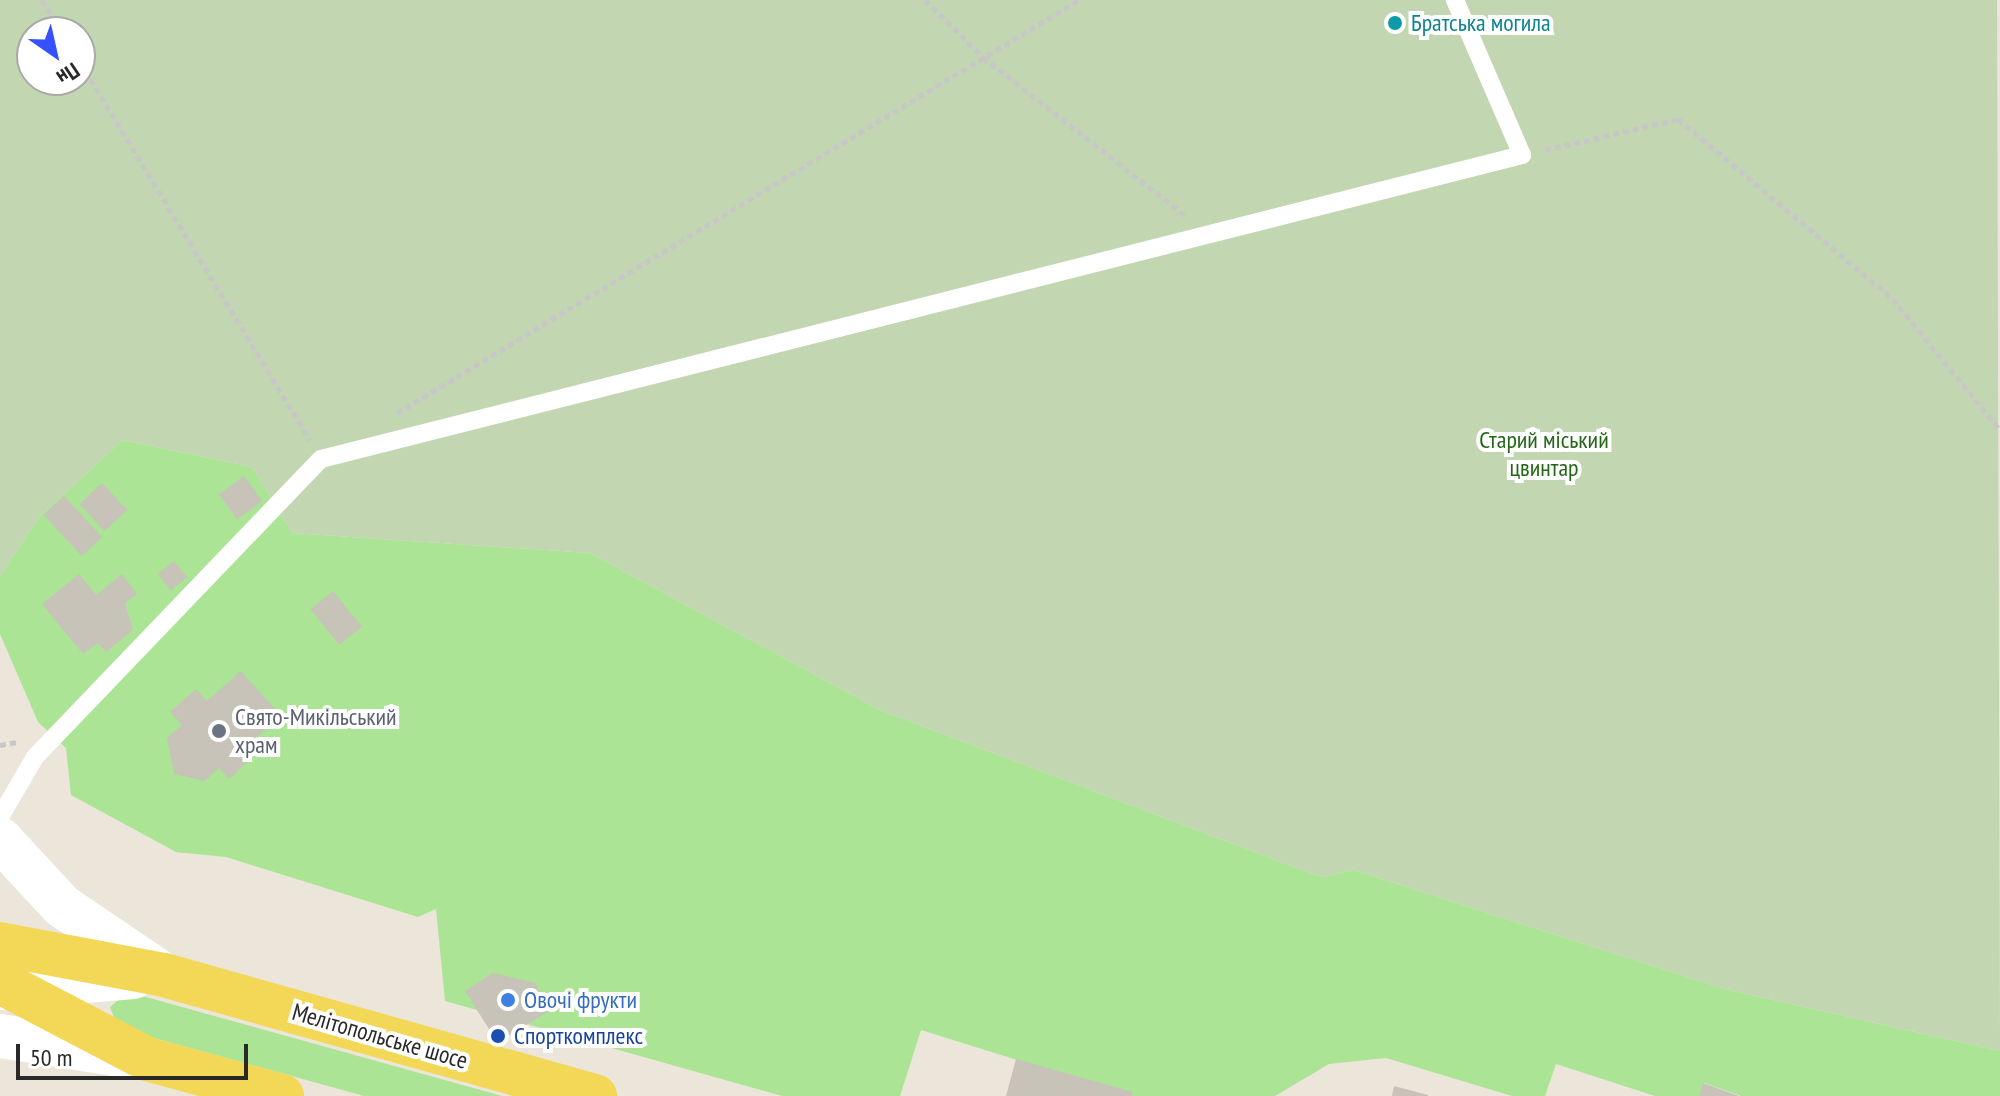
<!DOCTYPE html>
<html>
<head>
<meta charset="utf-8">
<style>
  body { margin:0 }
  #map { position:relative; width:2000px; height:1096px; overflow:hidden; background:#ebe5da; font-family:"PT Sans Narrow",sans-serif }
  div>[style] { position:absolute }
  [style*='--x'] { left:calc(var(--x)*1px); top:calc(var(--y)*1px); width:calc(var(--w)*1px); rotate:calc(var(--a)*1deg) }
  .green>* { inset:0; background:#abe495 }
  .cemetery>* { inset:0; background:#c1d6b1 }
  .building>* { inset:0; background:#c7c3b9; transform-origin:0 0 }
  .path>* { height:5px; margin-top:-2.5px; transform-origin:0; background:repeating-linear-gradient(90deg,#c7c7c7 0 6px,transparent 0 10px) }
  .service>* { height:18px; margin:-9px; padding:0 9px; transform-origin:9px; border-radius:9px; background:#fff }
  .secondary>* { height:44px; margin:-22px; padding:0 22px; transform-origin:22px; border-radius:22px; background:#fff }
  .primary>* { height:44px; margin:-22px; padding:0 22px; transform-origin:22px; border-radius:22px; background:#f3d757 }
  .dots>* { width:22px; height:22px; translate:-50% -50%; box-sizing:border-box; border:4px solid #fff; border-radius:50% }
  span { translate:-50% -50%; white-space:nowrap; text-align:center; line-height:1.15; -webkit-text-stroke:8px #fff; paint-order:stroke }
  .culture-label { font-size:24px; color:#0d838f }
  .left { translate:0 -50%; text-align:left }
  .park-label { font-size:24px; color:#246618 }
  .worship-label { font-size:24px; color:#5b616d }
  .shop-label { font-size:24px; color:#366cbe }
  .street-label { font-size:24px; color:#292929 }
  .transit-label { font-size:24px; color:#164399 }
  .north { position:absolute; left:16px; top:16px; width:80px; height:80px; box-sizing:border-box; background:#fff; border:2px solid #a9a9a9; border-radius:50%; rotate:146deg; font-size:22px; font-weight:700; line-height:32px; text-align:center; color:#292929 }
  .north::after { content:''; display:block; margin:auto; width:28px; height:36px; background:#3550fd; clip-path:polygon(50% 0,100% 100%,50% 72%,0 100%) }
  .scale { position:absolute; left:16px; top:1044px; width:232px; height:36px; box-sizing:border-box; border:4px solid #292929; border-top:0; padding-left:10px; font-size:24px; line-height:28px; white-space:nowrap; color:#292929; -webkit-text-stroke:6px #fff; paint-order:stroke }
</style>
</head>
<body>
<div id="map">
  <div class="green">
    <div style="clip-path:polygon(123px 440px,252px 467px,292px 533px,590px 553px,880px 710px,1321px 877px,1354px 870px,1725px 989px,2000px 1051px,2000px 1096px,1741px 1096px,1704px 1083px,1699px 1096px,1655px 1096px,1556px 1064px,1545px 1096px,1512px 1096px,1386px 1058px,1329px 1064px,1275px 1096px,1132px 1096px,921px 1030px,900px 1096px,782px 1096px,445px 1001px,436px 909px,418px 917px,226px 857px,176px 852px,71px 795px,66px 748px,38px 722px,0 634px,0 576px,40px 516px)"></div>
    <div style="clip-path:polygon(128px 992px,502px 1096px,364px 1096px,118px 1028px,110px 1007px)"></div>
  </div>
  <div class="cemetery">
    <div style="clip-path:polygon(evenodd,0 0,1997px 0,2000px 1051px,1725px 989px,1354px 870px,1321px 877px,880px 710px,590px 553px,292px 533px,252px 467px,123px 440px,40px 516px,0 576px,0 0,32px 32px,80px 32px,80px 80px,32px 80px,32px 32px)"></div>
  </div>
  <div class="building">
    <div style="left:244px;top:476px;width:31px;height:31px;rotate:54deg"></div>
    <div style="left:102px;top:483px;width:37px;height:31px;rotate:47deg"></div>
    <div style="left:64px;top:496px;width:56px;height:28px;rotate:47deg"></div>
    <div style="left:174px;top:561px;width:21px;height:21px;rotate:51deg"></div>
    <div style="clip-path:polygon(79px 574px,96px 595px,122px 574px,137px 594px,125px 603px,133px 630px,106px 652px,98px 643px,83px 654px,42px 604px)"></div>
    <div style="left:333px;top:591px;width:46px;height:29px;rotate:51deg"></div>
    <div style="clip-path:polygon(241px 671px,281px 716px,247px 746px,255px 755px,229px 779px,219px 768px,205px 781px,174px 774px,167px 738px,182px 725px,170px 712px,196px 689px,207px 701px)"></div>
    <div style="clip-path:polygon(493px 973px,535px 983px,551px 1010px,508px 1036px,489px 1029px,465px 991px)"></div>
    <div style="clip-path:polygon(1016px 1059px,1133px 1092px,1132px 1096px,1006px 1096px)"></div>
    <div style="clip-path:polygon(1703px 1083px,1739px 1096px,1699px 1096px)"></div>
    <div style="clip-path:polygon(1394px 1086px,1428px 1095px,1428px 1096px,1392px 1096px)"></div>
  </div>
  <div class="path">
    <div style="--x:42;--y:0;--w:38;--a:58"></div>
    <div style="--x:925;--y:0;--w:81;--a:44.5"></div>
    <div style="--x:983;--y:57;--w:259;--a:38.1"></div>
    <div style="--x:80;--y:62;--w:443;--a:58.7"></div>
    <div style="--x:1545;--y:150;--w:137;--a:-13.1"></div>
    <div style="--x:1678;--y:119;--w:280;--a:39.9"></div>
    <div style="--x:1893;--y:299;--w:169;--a:50.8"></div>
    <div style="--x:397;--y:413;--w:797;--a:-31.2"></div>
    <div style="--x:0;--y:745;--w:17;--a:-10"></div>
  </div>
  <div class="service">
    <div style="--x:0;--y:817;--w:69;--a:-59.7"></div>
    <div style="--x:35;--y:757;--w:413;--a:-46.2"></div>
    <div style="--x:321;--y:459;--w:1239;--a:-14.2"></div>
    <div style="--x:1522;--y:155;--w:169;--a:-113.4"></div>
  </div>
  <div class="secondary">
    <div style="--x:0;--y:839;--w:91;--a:47.2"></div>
    <div style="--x:62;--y:906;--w:123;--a:34.1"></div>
    <div style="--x:0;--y:988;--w:134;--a:-4.7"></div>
    <div style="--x:0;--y:1036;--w:142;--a:8.9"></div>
  </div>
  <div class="primary">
    <div style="--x:0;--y:944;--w:167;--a:10.7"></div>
    <div style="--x:164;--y:975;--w:448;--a:15.7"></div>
    <div style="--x:0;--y:982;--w:166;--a:27.6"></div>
    <div style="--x:147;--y:1059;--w:140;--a:15.3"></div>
  </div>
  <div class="dots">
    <div style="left:1395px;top:23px;background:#0f9aa8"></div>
    <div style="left:219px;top:731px;background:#6b7280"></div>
    <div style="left:508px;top:1000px;background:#3f7fe0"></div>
    <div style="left:498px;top:1036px;background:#1a4fb4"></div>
  </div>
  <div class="culture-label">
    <span class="left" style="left:1411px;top:23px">Братська могила</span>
  </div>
  <div class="park-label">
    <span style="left:1544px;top:454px">Старий міський<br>цвинтар</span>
  </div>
  <div class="worship-label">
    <span class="left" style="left:235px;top:731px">Свято-Микільський<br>храм</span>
  </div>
  <div class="shop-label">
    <span class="left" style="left:524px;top:1000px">Овочі фрукти</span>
  </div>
  <div class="street-label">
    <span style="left:380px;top:1036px;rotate:16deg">Мелітопольське шосе</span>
  </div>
  <div class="transit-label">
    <span class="left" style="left:514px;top:1036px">Спорткомплекс</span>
  </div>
  <div class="north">Пн</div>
  <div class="scale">50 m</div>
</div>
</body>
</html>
